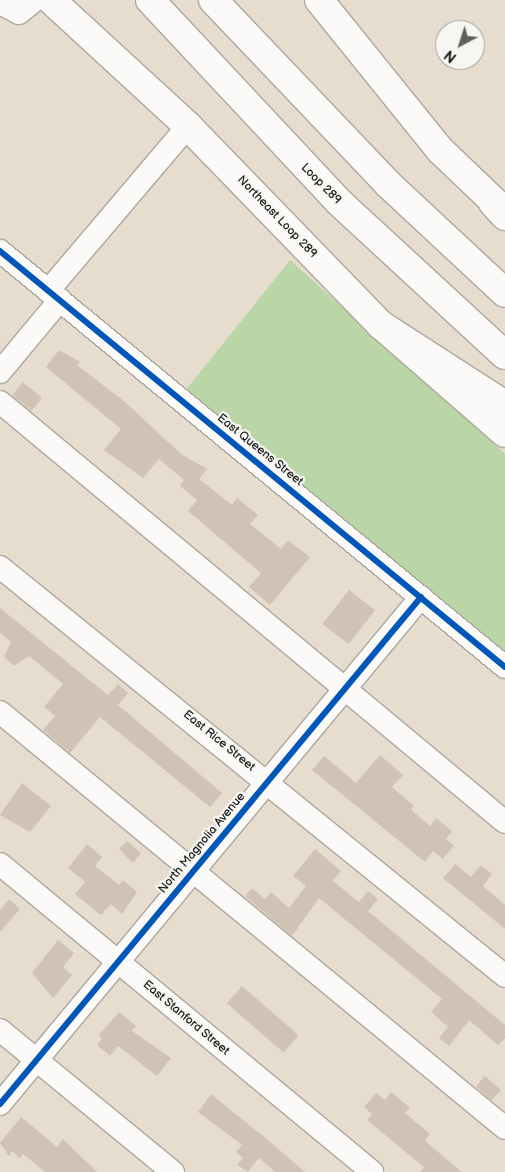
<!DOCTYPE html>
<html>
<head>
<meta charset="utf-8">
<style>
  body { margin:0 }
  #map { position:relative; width:505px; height:1172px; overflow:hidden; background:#e6ddce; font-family:"Balsamiq Sans",sans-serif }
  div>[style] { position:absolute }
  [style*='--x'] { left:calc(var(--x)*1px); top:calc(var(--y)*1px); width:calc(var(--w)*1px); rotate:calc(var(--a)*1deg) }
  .green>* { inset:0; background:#bad6a6 }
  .building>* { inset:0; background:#d0c3b5; transform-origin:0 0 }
  .roads { filter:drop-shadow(1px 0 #ada89e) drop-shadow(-1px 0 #ada89e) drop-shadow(0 1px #ada89e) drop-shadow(0 -1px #ada89e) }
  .minor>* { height:22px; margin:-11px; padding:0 11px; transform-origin:11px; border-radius:11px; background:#fbfaf8 }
  .major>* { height:28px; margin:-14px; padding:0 14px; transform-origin:14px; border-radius:14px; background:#fbfaf8 }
  .highway>* { height:28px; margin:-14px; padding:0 14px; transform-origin:14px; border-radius:14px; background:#fbfaf8 }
  .cycleway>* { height:6px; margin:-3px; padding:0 3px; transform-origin:3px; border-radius:3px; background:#0057b8 }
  span { translate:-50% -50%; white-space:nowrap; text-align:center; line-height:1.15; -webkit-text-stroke:4.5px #f6f6f2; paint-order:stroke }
  .street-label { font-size:12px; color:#1c1c1c }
  .north { position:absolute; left:435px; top:20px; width:50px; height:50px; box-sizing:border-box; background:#f6f6f2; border:1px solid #9f9f9c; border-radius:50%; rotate:220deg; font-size:14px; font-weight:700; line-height:20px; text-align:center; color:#1c1c1c }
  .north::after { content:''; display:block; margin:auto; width:18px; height:22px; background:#63605a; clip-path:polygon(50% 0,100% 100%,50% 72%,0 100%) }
</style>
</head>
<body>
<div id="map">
  <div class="green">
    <div style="clip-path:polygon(290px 260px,505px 454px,505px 655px,185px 391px)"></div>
  </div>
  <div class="building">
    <div style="clip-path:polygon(59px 350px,80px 362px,77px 365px,125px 402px,181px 454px,207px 469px,199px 479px,232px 505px,237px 498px,258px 515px,250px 524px,281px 549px,288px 540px,310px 557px,270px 605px,249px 587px,261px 573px,188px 511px,197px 500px,180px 486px,184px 480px,159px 459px,143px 478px,104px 450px,121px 429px,46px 367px)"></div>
    <div style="left:23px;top:382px;width:25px;height:17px;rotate:40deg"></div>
    <div style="left:349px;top:590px;width:33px;height:43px;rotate:38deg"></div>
    <div style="clip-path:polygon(0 608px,108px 695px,118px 684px,128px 693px,118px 705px,222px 793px,210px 807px,100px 717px,70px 753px,43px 730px,55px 716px,44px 707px,63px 684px,29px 656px,14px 666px,4px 657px,11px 642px,0 633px)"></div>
    <div style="clip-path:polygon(380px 755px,403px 775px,392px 787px,414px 806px,411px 810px,430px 826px,436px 818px,452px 831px,446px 839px,454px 846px,443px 859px,433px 851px,425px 862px,312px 770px,324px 756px,356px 783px)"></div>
    <div style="clip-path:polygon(22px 783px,51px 806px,30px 832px,0 815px)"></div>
    <div style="clip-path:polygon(127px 841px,141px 853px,133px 863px,119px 849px)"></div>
    <div style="clip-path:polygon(87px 844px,102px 857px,95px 866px,119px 885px,123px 880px,137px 892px,122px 914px,111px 904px,101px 915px,75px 894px,85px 882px,68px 868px)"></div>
    <div style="clip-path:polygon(315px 849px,341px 871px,333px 881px,359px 902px,368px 891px,378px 899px,368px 911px,505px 1025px,505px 1038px,498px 1045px,469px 1020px,449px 1046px,439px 1038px,448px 1027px,431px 1012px,442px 999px,319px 898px,292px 936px,245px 896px,252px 888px,265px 899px,271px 892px,289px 908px,306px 886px,293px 876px)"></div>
    <div style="clip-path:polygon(455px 864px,471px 877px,481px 865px,492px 874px,483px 886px,505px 905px,505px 929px,443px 878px)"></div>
    <div style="clip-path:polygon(9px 899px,20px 909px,0 932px,0 910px)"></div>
    <div style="clip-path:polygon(58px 940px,74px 953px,63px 967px,72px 975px,53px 998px,32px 973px)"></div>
    <div style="left:242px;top:986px;width:75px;height:23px;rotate:41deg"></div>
    <div style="clip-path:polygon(119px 1012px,136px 1026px,132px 1031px,171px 1058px,157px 1076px,118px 1046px,110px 1056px,97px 1045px,102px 1039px,99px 1035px)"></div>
    <div style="left:485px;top:1076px;width:21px;height:14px;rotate:41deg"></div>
    <div style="clip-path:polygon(391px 1092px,410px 1108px,405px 1113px,430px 1134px,425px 1141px,462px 1172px,420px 1172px,424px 1167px,367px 1120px,372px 1114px,364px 1107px,376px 1093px,385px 1100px)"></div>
    <div style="clip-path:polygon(211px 1094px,269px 1141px,305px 1172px,275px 1172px,259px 1158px,248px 1172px,237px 1165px,243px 1158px,236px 1152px,242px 1145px,198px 1112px)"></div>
    <div style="clip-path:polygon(21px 1117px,57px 1147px,63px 1139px,97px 1172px,45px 1172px,23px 1154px,20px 1158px,12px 1151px,9px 1156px,0 1143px)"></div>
  </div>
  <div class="roads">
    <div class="minor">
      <div style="--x:0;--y:3;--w:21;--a:28"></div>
      <div style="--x:19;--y:13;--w:21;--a:-39"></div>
      <div style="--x:0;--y:251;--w:654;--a:39.48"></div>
      <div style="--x:48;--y:291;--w:216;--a:-49.7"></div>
      <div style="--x:0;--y:372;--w:94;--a:-50.2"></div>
      <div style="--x:0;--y:402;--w:657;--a:39.75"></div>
      <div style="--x:0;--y:567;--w:650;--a:39"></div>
      <div style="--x:0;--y:712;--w:654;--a:39.48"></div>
      <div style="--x:0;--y:864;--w:483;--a:39.6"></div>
      <div style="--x:0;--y:1030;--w:224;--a:39.4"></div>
      <div style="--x:0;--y:1104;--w:659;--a:-50.29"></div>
    </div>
    <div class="major">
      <div style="--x:51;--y:0;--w:186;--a:42.6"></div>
      <div style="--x:188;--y:126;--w:277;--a:45.9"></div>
      <div style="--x:381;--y:325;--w:164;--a:41.1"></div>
      <div style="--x:319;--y:0;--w:193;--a:51.1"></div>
      <div style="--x:440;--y:150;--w:90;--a:43.6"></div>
    </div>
    <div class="highway">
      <div style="--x:150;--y:0;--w:278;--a:46.9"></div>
      <div style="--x:340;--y:203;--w:224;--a:42.7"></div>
      <div style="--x:213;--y:0;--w:253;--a:46.4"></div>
      <div style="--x:387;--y:183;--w:161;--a:43"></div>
      <div style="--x:493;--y:203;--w:18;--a:47"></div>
      <div style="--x:381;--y:325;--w:148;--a:32.8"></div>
    </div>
  </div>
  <div class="cycleway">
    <div style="--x:0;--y:251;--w:654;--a:39.48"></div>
    <div style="--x:0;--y:1104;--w:659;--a:-50.29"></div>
  </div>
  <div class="street-label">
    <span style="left:321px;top:184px;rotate:45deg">Loop 289</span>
    <span style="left:277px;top:217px;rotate:46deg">Northeast Loop 289</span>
    <span style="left:260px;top:450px;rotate:39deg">East Queens Street</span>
    <span style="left:219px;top:741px;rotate:39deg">East Rice Street</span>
    <span style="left:202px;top:843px;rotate:-50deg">North Magnolia Avenue</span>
    <span style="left:186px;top:1018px;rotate:40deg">East Stanford Street</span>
  </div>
  <div class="north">N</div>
</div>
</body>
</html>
